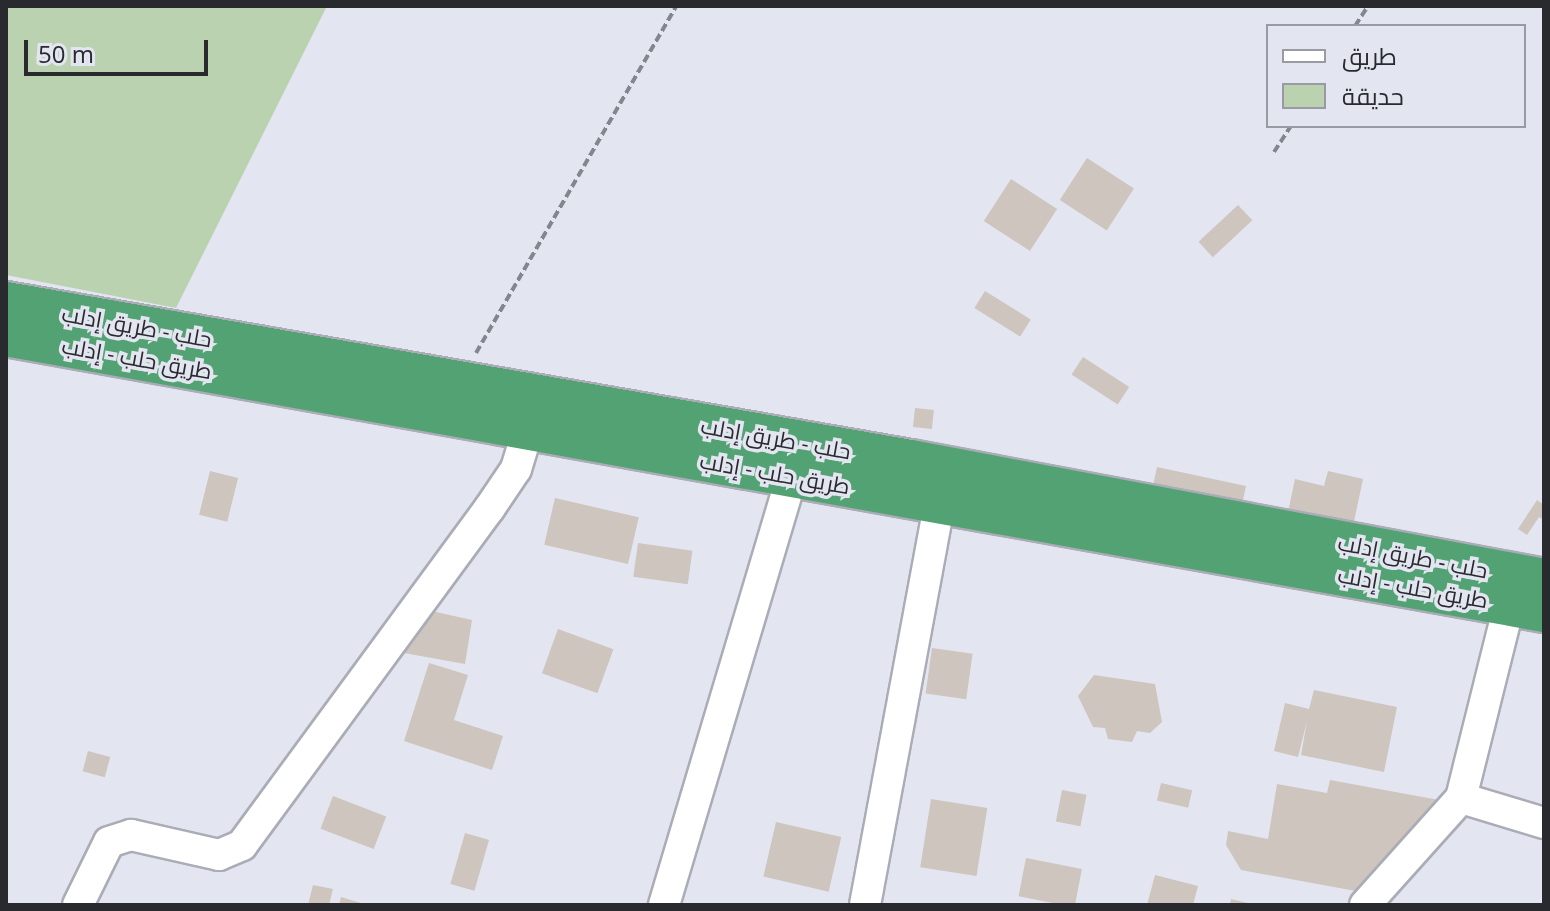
<!DOCTYPE html>
<html>
<head>
<meta charset="utf-8">
<style>
  body { margin:0 }
  #map { position:relative; width:1550px; height:911px; overflow:hidden; background:#e3e6f0; font-family:"Open Sans",Cairo,sans-serif }
  div>[style] { position:absolute }
  [style*='--x'] { left:calc(var(--x)*1px); top:calc(var(--y)*1px); width:calc(var(--w)*1px); rotate:calc(var(--a)*1deg) }
  .green>* { inset:0; background:#bbd2b1 }
  .building>* { inset:0; background:#cdc5be; transform-origin:0 0 }
  .path>* { height:4px; margin-top:-2px; transform-origin:0; background:repeating-linear-gradient(90deg,#84868d 0 8px,transparent 0 12px) }
  .roads { filter:drop-shadow(2px 0 #aaacb6) drop-shadow(-2px 0 #aaacb6) drop-shadow(0 2px #aaacb6) drop-shadow(0 -2px #aaacb6) }
  .minor>* { height:30px; margin:-15px; padding:0 15px; transform-origin:15px; border-radius:15px; background:#fff }
  .highway>* { height:42px; margin:-21px; padding:0 21px; transform-origin:21px; border-radius:21px; background:#52a273 }
  span { translate:-50% -50%; white-space:nowrap; text-align:center; line-height:1.15; -webkit-text-stroke:7px #e3e6f0; paint-order:stroke }
  .street-label { font-size:22px; color:#292a2e }
  .frame { position:absolute; inset:0; border:8px solid #292a2e; pointer-events:none }
  .legend { position:absolute; left:1266px; top:24px; width:260px; height:104px; box-sizing:border-box; background:#e3e6f0; border:2px solid #999ba2; margin:0; padding:10px 14px; list-style:none; font-size:24px; color:#292a2e }
  .legend li { display:flex; align-items:center; gap:16px; height:40px }
  .legend b { width:40px; border:2px solid #999ba2 }
  .scale { position:absolute; left:24px; top:40px; width:184px; height:36px; box-sizing:border-box; border:4px solid #292a2e; border-top:0; padding-left:10px; font-size:24px; line-height:28px; white-space:nowrap; color:#292a2e; -webkit-text-stroke:6px #e3e6f0; paint-order:stroke }
</style>
</head>
<body>
<div id="map">
  <div class="green">
    <div style="clip-path:polygon(6px 6px,327px 6px,176px 308px,6px 275px)"></div>
  </div>
  <div class="building">
    <div style="left:1087px;top:158px;width:56px;height:50px;rotate:33deg"></div>
    <div style="left:1011px;top:179px;width:55px;height:50px;rotate:33deg"></div>
    <div style="left:1238px;top:205px;width:21px;height:54px;rotate:47deg"></div>
    <div style="left:985px;top:291px;width:54px;height:20px;rotate:32deg"></div>
    <div style="left:1083px;top:357px;width:55px;height:21px;rotate:33deg"></div>
    <div style="left:915px;top:408px;width:19px;height:19px;rotate:6deg"></div>
    <div style="left:1157px;top:467px;width:91px;height:18px;rotate:12deg"></div>
    <div style="left:210px;top:471px;width:29px;height:45px;rotate:14deg"></div>
    <div style="clip-path:polygon(1328px 471px,1363px 479px,1353px 526px,1288px 512px,1295px 479px,1324px 486px)"></div>
    <div style="left:555px;top:498px;width:86px;height:48px;rotate:13deg"></div>
    <div style="clip-path:polygon(1537px 500px,1544px 505px,1544px 520px,1539px 517px,1527px 535px,1518px 529px)"></div>
    <div style="left:638px;top:543px;width:55px;height:34px;rotate:8deg"></div>
    <div style="clip-path:polygon(427px 610px,472px 620px,465px 664px,404px 653px)"></div>
    <div style="left:558px;top:629px;width:59px;height:47px;rotate:20deg"></div>
    <div style="left:932px;top:648px;width:41px;height:46px;rotate:8deg"></div>
    <div style="clip-path:polygon(429px 663px,468px 675px,454px 720px,503px 736px,492px 770px,404px 741px)"></div>
    <div style="clip-path:polygon(1094px 675px,1155px 684px,1162px 722px,1150px 733px,1137px 731px,1132px 742px,1108px 739px,1105px 728px,1093px 727px,1078px 696px)"></div>
    <div style="clip-path:polygon(1314px 690px,1397px 707px,1384px 772px,1301px 755px,1307px 721px,1298px 757px,1274px 751px,1285px 703px,1309px 709px)"></div>
    <div style="left:88px;top:751px;width:23px;height:21px;rotate:15deg"></div>
    <div style="clip-path:polygon(1330px 780px,1439px 800px,1361px 892px,1241px 870px,1226px 845px,1228px 831px,1268px 839px,1277px 784px,1327px 793px)"></div>
    <div style="left:1161px;top:783px;width:32px;height:18px;rotate:13deg"></div>
    <div style="left:1062px;top:790px;width:25px;height:32px;rotate:11deg"></div>
    <div style="left:333px;top:796px;width:57px;height:35px;rotate:21deg"></div>
    <div style="left:931px;top:799px;width:57px;height:69px;rotate:9deg"></div>
    <div style="left:776px;top:822px;width:67px;height:56px;rotate:13deg"></div>
    <div style="left:465px;top:833px;width:25px;height:53px;rotate:16deg"></div>
    <div style="left:1026px;top:858px;width:57px;height:39px;rotate:11deg"></div>
    <div style="clip-path:polygon(1155px 875px,1198px 886px,1193px 905px,1147px 905px)"></div>
    <div style="clip-path:polygon(313px 885px,333px 889px,329px 905px,308px 905px)"></div>
    <div style="clip-path:polygon(341px 897px,364px 904px,364px 905px,339px 905px)"></div>
    <div style="clip-path:polygon(1231px 899px,1252px 904px,1251px 905px,1230px 905px)"></div>
  </div>
  <div class="path">
    <div style="--x:1355;--y:26;--w:24;--a:-57"></div>
    <div style="--x:1274;--y:152;--w:31;--a:-57"></div>
    <div style="--x:476;--y:353;--w:401;--a:-60"></div>
  </div>
  <div class="roads">
    <div class="minor">
      <div style="--x:1461;--y:798;--w:87;--a:16.8"></div>
      <div style="--x:78;--y:905;--w:70;--a:-63.8"></div>
      <div style="--x:109;--y:842;--w:23;--a:-18"></div>
      <div style="--x:131;--y:835;--w:90;--a:12.8"></div>
      <div style="--x:219;--y:855;--w:25;--a:-23"></div>
      <div style="--x:242;--y:845;--w:417;--a:-53.7"></div>
      <div style="--x:489;--y:509;--w:48;--a:-56"></div>
      <div style="--x:516;--y:469;--w:62;--a:-73"></div>
      <div style="--x:664;--y:905;--w:426;--a:-73.4"></div>
      <div style="--x:865;--y:905;--w:391;--a:-79.5"></div>
      <div style="--x:1365;--y:905;--w:144;--a:-48.1"></div>
      <div style="--x:1461;--y:798;--w:199;--a:-76"></div>
    </div>
    <div class="highway">
      <div style="--x:6;--y:303;--w:918;--a:9.91"></div>
      <div style="--x:910;--y:461;--w:645;--a:10.63"></div>
      <div style="--x:6;--y:335;--w:1563;--a:10.17"></div>
    </div>
  </div>
  <div class="street-label">
    <span style="left:137px;top:326px;rotate:10deg">حلب - طريق إدلب</span>
    <span style="left:137px;top:358px;rotate:10deg">طريق حلب - إدلب</span>
    <span style="left:776px;top:438px;rotate:10deg">حلب - طريق إدلب</span>
    <span style="left:775px;top:473px;rotate:10deg">طريق حلب - إدلب</span>
    <span style="left:1413px;top:556px;rotate:11deg">حلب - طريق إدلب</span>
    <span style="left:1413px;top:587px;rotate:10deg">طريق حلب - إدلب</span>
  </div>
  <div class="frame"></div>
  <ul class="legend">
  <li><b style="height:10px;background:#fff"></b>طريق</li>
  <li><b style="height:22px;background:#bbd2b1"></b>حديقة</li>
  </ul>
  <div class="scale">50 m</div>
</div>
</body>
</html>
